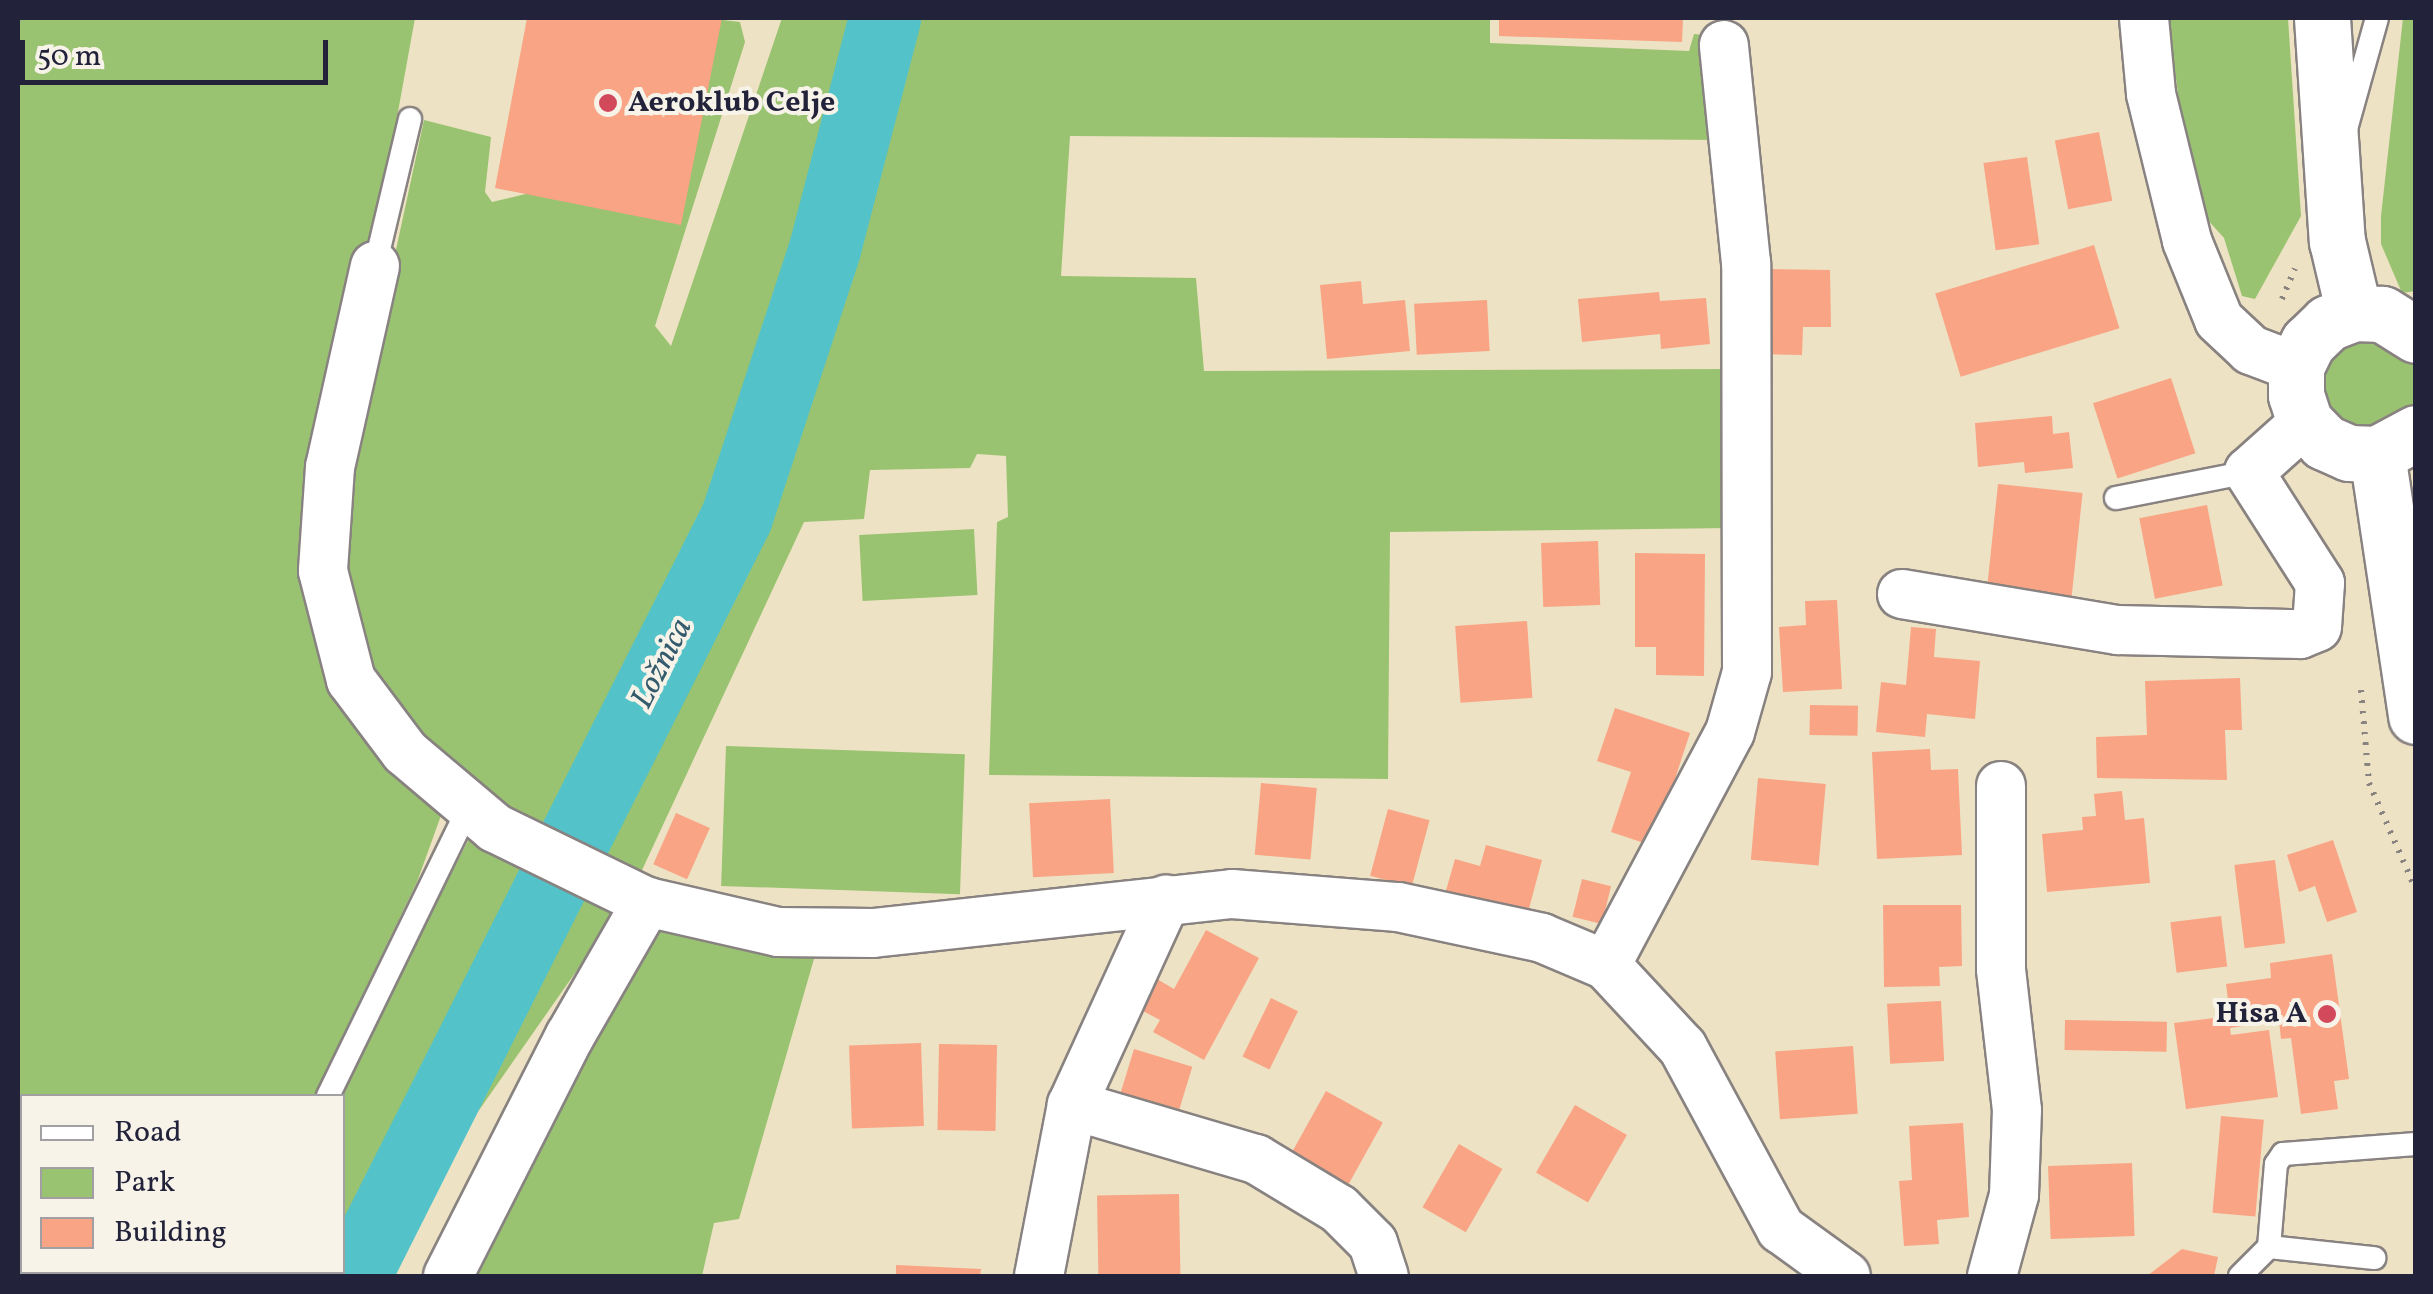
<!DOCTYPE html>
<html>
<head>
<meta charset="utf-8">
<style>
  body { margin:0 }
  #map { position:relative; width:2433px; height:1294px; overflow:hidden; background:#eee2c4; font-family:Vollkorn,serif }
  div>[style] { position:absolute }
  [style*='--x'] { left:calc(var(--x)*1px); top:calc(var(--y)*1px); width:calc(var(--w)*1px); rotate:calc(var(--a)*1deg) }
  .green>* { inset:0; background:#99c370; transform-origin:0 0 }
  .river>* { height:72px; margin:-36px; padding:0 36px; transform-origin:36px; border-radius:36px; background:#54c2c9 }
  .building>* { inset:0; background:#f8a485; transform-origin:0 0 }
  .path>* { height:6px; margin-top:-3px; transform-origin:0; background:repeating-linear-gradient(90deg,#888280 0 2.5px,transparent 0 10.5px) }
  .roads { filter:drop-shadow(2px 0 #888280) drop-shadow(-2px 0 #888280) drop-shadow(0 2px #888280) drop-shadow(0 -2px #888280) }
  .lane>* { height:22px; margin:-11px; padding:0 11px; transform-origin:11px; border-radius:11px; background:#fff }
  .street>* { height:48px; margin:-24px; padding:0 24px; transform-origin:24px; border-radius:24px; background:#fff }
  .secondary>* { height:55px; margin:-27.5px; padding:0 27.5px; transform-origin:27.5px; border-radius:27.5px; background:#fff }
  .dots>* { width:28px; height:28px; translate:-50% -50%; box-sizing:border-box; border:5px solid #f7f3e8; border-radius:50% }
  span { translate:-50% -50%; white-space:nowrap; text-align:center; line-height:1.15; -webkit-text-stroke:8px #f7f3e8; paint-order:stroke }
  .poi-label { font-size:30px; color:#22223b; font-weight:700 }
  .left { translate:0 -50%; text-align:left }
  .right { translate:-100% -50%; text-align:right }
  .water-label { font-size:32px; color:#345a6d; font-style:italic }
  .frame { position:absolute; inset:0; border:20px solid #22223b; pointer-events:none }
  .legend { position:absolute; left:20px; top:1094px; width:325px; height:180px; box-sizing:border-box; background:#f7f3e8; border:2px solid #a29fa3; margin:0; padding:12px 18px; list-style:none; font-size:30px; color:#22223b }
  .legend li { display:flex; align-items:center; gap:20px; height:50px }
  .legend b { width:50px; border:2px solid #a29fa3 }
  .scale { position:absolute; left:20px; top:40px; width:308px; height:45px; box-sizing:border-box; border:5px solid #22223b; border-top:0; padding-left:12px; font-size:30px; line-height:35px; white-space:nowrap; color:#22223b; -webkit-text-stroke:8px #f7f3e8; paint-order:stroke }
</style>
</head>
<body>
<div id="map">
  <div class="green">
    <div style="clip-path:polygon(18px 18px,415px 18px,314px 576px,443px 810px,417px 882px,314px 1096px,22px 1096px,22px 1272px,226px 1272px,223px 1276px,18px 1276px)"></div>
    <div style="clip-path:polygon(705px 18px,740px 22px,745px 42px,655px 326px,671px 346px,782px 18px,871px 18px,821px 207px,745px 433px,559px 841px,520px 822px,417px 746px,367px 672px,341px 564px,350px 463px,424px 120px,491px 137px,485px 192px,492px 202px,538px 191px,660px 209px)"></div>
    <div style="clip-path:polygon(909px 18px,1490px 18px,1490px 43px,1689px 51px,1694px 34px,1705px 35px,1728px 140px,1070px 136px,1061px 276px,1196px 278px,1204px 371px,1734px 369px,1732px 528px,1390px 532px,1388px 779px,989px 775px,997px 522px,1008px 517px,1006px 456px,977px 454px,970px 468px,870px 470px,864px 519px,804px 522px,636px 883px,589px 855px,760px 502px,894px 89px)"></div>
    <div style="clip-path:polygon(2168px 18px,2288px 18px,2301px 216px,2255px 299px,2242px 296px,2224px 238px,2205px 217px,2181px 116px)"></div>
    <div style="clip-path:polygon(2403px 18px,2416px 18px,2416px 291px,2402px 293px,2381px 244px,2381px 216px)"></div>
    <div style="clip-path:polygon(2361px 330px,2410px 350px,2415px 363px,2415px 407px,2376px 437px,2326px 417px,2318px 364px)"></div>
    <div style="left:974px;top:529px;width:66px;height:115px;rotate:87deg"></div>
    <div style="left:726px;top:746px;width:239px;height:140px;rotate:2deg"></div>
    <div style="clip-path:polygon(470px 837px,540px 861px,342px 1271px,342px 1096px,337px 1096px)"></div>
    <div style="left:580px;top:877px;width:51px;height:446px;rotate:35deg"></div>
    <div style="clip-path:polygon(663px 926px,816px 952px,739px 1219px,714px 1223px,702px 1276px,464px 1276px,647px 933px)"></div>
  </div>
  <div class="river">
    <div style="--x:355;--y:1276;--w:850;--a:-63.28"></div>
    <div style="--x:737;--y:517;--w:282;--a:-71.8"></div>
    <div style="--x:825;--y:249;--w:239;--a:-75.4"></div>
  </div>
  <div class="building">
    <div style="clip-path:polygon(527px 18px,722px 18px,681px 225px,495px 188px)"></div>
    <div style="clip-path:polygon(1499px 18px,1683px 18px,1682px 42px,1499px 36px)"></div>
    <div style="left:2099px;top:132px;width:70px;height:45px;rotate:79deg"></div>
    <div style="left:2027px;top:157px;width:88px;height:44px;rotate:82deg"></div>
    <div style="left:2094px;top:245px;width:87px;height:166px;rotate:73deg"></div>
    <div style="clip-path:polygon(1762px 269px,1830px 270px,1831px 327px,1803px 327px,1802px 355px,1762px 354px)"></div>
    <div style="clip-path:polygon(1361px 281px,1363px 304px,1405px 300px,1410px 351px,1327px 359px,1320px 285px)"></div>
    <div style="clip-path:polygon(1659px 292px,1660px 301px,1706px 298px,1710px 344px,1661px 349px,1660px 334px,1582px 342px,1578px 299px)"></div>
    <div style="left:1487px;top:300px;width:51px;height:73px;rotate:87deg"></div>
    <div style="left:2171px;top:378px;width:79px;height:82px;rotate:72deg"></div>
    <div style="clip-path:polygon(2052px 416px,2053px 434px,2069px 432px,2073px 468px,2025px 473px,2024px 462px,1978px 467px,1975px 423px)"></div>
    <div style="left:1998px;top:484px;width:85px;height:111px;rotate:6deg"></div>
    <div style="left:2207px;top:505px;width:82px;height:69px;rotate:79deg"></div>
    <div style="left:1598px;top:541px;width:64px;height:57px;rotate:88deg"></div>
    <div style="clip-path:polygon(1635px 553px,1705px 554px,1704px 676px,1656px 675px,1656px 647px,1635px 647px)"></div>
    <div style="clip-path:polygon(1837px 600px,1842px 689px,1783px 692px,1779px 627px,1806px 625px,1805px 601px)"></div>
    <div style="left:1527px;top:621px;width:77px;height:72px;rotate:86deg"></div>
    <div style="clip-path:polygon(1911px 627px,1936px 629px,1934px 657px,1980px 661px,1975px 719px,1927px 714px,1925px 737px,1876px 732px,1881px 682px,1906px 685px)"></div>
    <div style="clip-path:polygon(2240px 678px,2242px 730px,2225px 730px,2227px 780px,2097px 778px,2096px 737px,2147px 735px,2145px 681px)"></div>
    <div style="left:1810px;top:705px;width:48px;height:30px;rotate:1deg"></div>
    <div style="clip-path:polygon(1615px 708px,1690px 733px,1653px 846px,1611px 832px,1631px 772px,1597px 761px)"></div>
    <div style="clip-path:polygon(1930px 749px,1931px 770px,1958px 769px,1962px 855px,1877px 859px,1872px 752px)"></div>
    <div style="left:1758px;top:778px;width:68px;height:82px;rotate:5deg"></div>
    <div style="left:1261px;top:783px;width:56px;height:72px;rotate:5deg"></div>
    <div style="clip-path:polygon(2122px 791px,2125px 820px,2144px 818px,2150px 883px,2047px 892px,2042px 834px,2083px 830px,2082px 817px,2096px 816px,2094px 794px)"></div>
    <div style="left:1110px;top:799px;width:74px;height:81px;rotate:87deg"></div>
    <div style="left:1388px;top:809px;width:43px;height:69px;rotate:15deg"></div>
    <div style="left:676px;top:813px;width:37px;height:56px;rotate:24deg"></div>
    <div style="clip-path:polygon(2333px 840px,2357px 912px,2327px 922px,2315px 886px,2299px 892px,2287px 855px)"></div>
    <div style="clip-path:polygon(1486px 845px,1542px 860px,1527px 916px,1445px 894px,1455px 859px,1480px 866px)"></div>
    <div style="left:2275px;top:860px;width:84px;height:41px;rotate:83deg"></div>
    <div style="left:1582px;top:879px;width:30px;height:39px;rotate:14deg"></div>
    <div style="clip-path:polygon(1883px 905px,1961px 905px,1962px 966px,1939px 967px,1940px 986px,1884px 987px)"></div>
    <div style="left:2221px;top:916px;width:51px;height:51px;rotate:83deg"></div>
    <div style="clip-path:polygon(1206px 930px,1259px 958px,1204px 1060px,1153px 1032px,1160px 1020px,1141px 1010px,1157px 979px,1174px 989px)"></div>
    <div style="clip-path:polygon(2332px 954px,2349px 1079px,2334px 1081px,2338px 1109px,2301px 1114px,2291px 1038px,2281px 1039px,2279px 1021px,2230px 1028px,2231px 1035px,2269px 1030px,2278px 1097px,2186px 1109px,2174px 1023px,2230px 1016px,2226px 984px,2271px 978px,2270px 963px)"></div>
    <div style="left:1271px;top:998px;width:30px;height:65px;rotate:26deg"></div>
    <div style="left:1941px;top:1001px;width:60px;height:54px;rotate:87deg"></div>
    <div style="left:2065px;top:1020px;width:102px;height:30px;rotate:1deg"></div>
    <div style="left:921px;top:1043px;width:83px;height:72px;rotate:88deg"></div>
    <div style="left:939px;top:1044px;width:58px;height:86px;rotate:1deg"></div>
    <div style="left:1853px;top:1046px;width:68px;height:78px;rotate:86deg"></div>
    <div style="left:1134px;top:1049px;width:61px;height:51px;rotate:17deg"></div>
    <div style="left:1326px;top:1091px;width:65px;height:73px;rotate:29deg"></div>
    <div style="left:1575px;top:1105px;width:60px;height:78px;rotate:30deg"></div>
    <div style="left:2221px;top:1116px;width:43px;height:97px;rotate:5deg"></div>
    <div style="clip-path:polygon(1963px 1123px,1969px 1217px,1937px 1220px,1939px 1244px,1904px 1246px,1899px 1181px,1912px 1180px,1909px 1126px)"></div>
    <div style="left:1459px;top:1144px;width:50px;height:73px;rotate:30deg"></div>
    <div style="left:2132px;top:1163px;width:73px;height:84px;rotate:88deg"></div>
    <div style="left:1179px;top:1194px;width:82px;height:82px;rotate:89deg"></div>
    <div style="clip-path:polygon(2182px 1249px,2218px 1257px,2214px 1276px,2147px 1276px)"></div>
    <div style="clip-path:polygon(896px 1265px,981px 1269px,980px 1276px,896px 1276px)"></div>
  </div>
  <div class="path">
    <div style="--x:2282;--y:299;--w:33;--a:-67"></div>
    <div style="--x:2361;--y:690;--w:93;--a:85.1"></div>
    <div style="--x:2369;--y:783;--w:117;--a:66.3"></div>
  </div>
  <div class="roads">
    <div class="lane">
      <div style="--x:2346;--y:129;--w:115;--a:-74.4"></div>
      <div style="--x:375;--y:266;--w:151;--a:-76.6"></div>
      <div style="--x:2116;--y:498;--w:136;--a:-11.1"></div>
      <div style="--x:328;--y:1096;--w:322;--a:-64"></div>
      <div style="--x:2269;--y:1247;--w:106;--a:6"></div>
      <div style="--x:239;--y:1276;--w:4;--a:-63"></div>
      <div style="--x:2240;--y:1276;--w:41;--a:-45"></div>
      <div style="--x:2269;--y:1247;--w:83;--a:-85.2"></div>
      <div style="--x:2276;--y:1164;--w:12;--a:-55"></div>
      <div style="--x:2283;--y:1154;--w:133;--a:-4.3"></div>
    </div>
    <div class="street">
      <div style="--x:2144;--y:18;--w:76;--a:84.7"></div>
      <div style="--x:2151;--y:94;--w:151;--a:76.2"></div>
      <div style="--x:2187;--y:241;--w:85;--a:67.9"></div>
      <div style="--x:2219;--y:320;--w:44;--a:43.2"></div>
      <div style="--x:2251;--y:350;--w:48;--a:20.7"></div>
      <div style="--x:375;--y:266;--w:206;--a:102.6"></div>
      <div style="--x:330;--y:467;--w:104;--a:93.9"></div>
      <div style="--x:323;--y:571;--w:113;--a:75.6"></div>
      <div style="--x:351;--y:680;--w:90;--a:53.1"></div>
      <div style="--x:405;--y:752;--w:118;--a:40.2"></div>
      <div style="--x:495;--y:828;--w:169;--a:26"></div>
      <div style="--x:647;--y:902;--w:134;--a:12.9"></div>
      <div style="--x:778;--y:932;--w:95;--a:0.6"></div>
      <div style="--x:873;--y:933;--w:361;--a:-6.2"></div>
      <div style="--x:1232;--y:894;--w:167;--a:4.5"></div>
      <div style="--x:1398;--y:907;--w:147;--a:12.1"></div>
      <div style="--x:1542;--y:938;--w:69;--a:22.9"></div>
      <div style="--x:1606;--y:965;--w:113;--a:47.1"></div>
      <div style="--x:1683;--y:1048;--w:206;--a:61.6"></div>
      <div style="--x:1781;--y:1229;--w:80;--a:35.9"></div>
      <div style="--x:1902;--y:594;--w:219;--a:9.5"></div>
      <div style="--x:2118;--y:630;--w:182;--a:1.3"></div>
      <div style="--x:2300;--y:634;--w:18;--a:-22"></div>
      <div style="--x:2317;--y:627;--w:44;--a:-86.1"></div>
      <div style="--x:2320;--y:583;--w:132;--a:-122.6"></div>
      <div style="--x:2249;--y:472;--w:75;--a:-41.8"></div>
      <div style="--x:1606;--y:965;--w:264;--a:-62"></div>
      <div style="--x:1730;--y:732;--w:62;--a:-74.2"></div>
      <div style="--x:1747;--y:672;--w:409;--a:-90.1"></div>
      <div style="--x:1746;--y:263;--w:219;--a:-95.8"></div>
      <div style="--x:1072;--y:1105;--w:192;--a:16.4"></div>
      <div style="--x:1256;--y:1159;--w:97;--a:31.1"></div>
      <div style="--x:1339;--y:1209;--w:48;--a:45"></div>
      <div style="--x:1373;--y:1243;--w:35;--a:72"></div>
      <div style="--x:448;--y:1276;--w:269;--a:-63.1"></div>
      <div style="--x:570;--y:1036;--w:155;--a:-60.1"></div>
      <div style="--x:1039;--y:1276;--w:174;--a:-79.1"></div>
      <div style="--x:1072;--y:1105;--w:226;--a:-65.4"></div>
      <div style="--x:1992;--y:1276;--w:84;--a:-74.8"></div>
      <div style="--x:2014;--y:1195;--w:85;--a:-88"></div>
      <div style="--x:2017;--y:1110;--w:142;--a:-96.5"></div>
      <div style="--x:2001;--y:969;--w:183;--a:-90"></div>
    </div>
    <div class="secondary">
      <div style="--x:2322;--y:18;--w:224;--a:86.2"></div>
      <div style="--x:2337;--y:241;--w:74;--a:76.7"></div>
      <div style="--x:2416;--y:335;--w:40;--a:-148"></div>
      <div style="--x:2382;--y:314;--w:28;--a:-178"></div>
      <div style="--x:2354;--y:313;--w:28;--a:159"></div>
      <div style="--x:2328;--y:323;--w:28;--a:136"></div>
      <div style="--x:2308;--y:342;--w:28;--a:116"></div>
      <div style="--x:2296;--y:367;--w:28;--a:90"></div>
      <div style="--x:2296;--y:395;--w:28;--a:72"></div>
      <div style="--x:2305;--y:422;--w:28;--a:46"></div>
      <div style="--x:2324;--y:442;--w:27;--a:24"></div>
      <div style="--x:2349;--y:453;--w:28;--a:2"></div>
      <div style="--x:2377;--y:454;--w:44;--a:-28.3"></div>
      <div style="--x:2377;--y:454;--w:265;--a:81.5"></div>
    </div>
  </div>
  <div class="dots">
    <div style="left:608px;top:103px;background:#d1495b"></div>
    <div style="left:2327px;top:1014px;background:#d1495b"></div>
  </div>
  <div class="poi-label">
    <span class="left" style="left:628px;top:103px">Aeroklub Celje</span>
    <span class="right" style="left:2307px;top:1014px">Hisa A</span>
  </div>
  <div class="water-label">
    <span style="left:663px;top:664px;rotate:-63deg">Ložnica</span>
  </div>
  <div class="frame"></div>
  <ul class="legend">
  <li><b style="height:12px;background:#fff"></b>Road</li>
  <li><b style="height:28px;background:#99c370"></b>Park</li>
  <li><b style="height:28px;background:#f8a485"></b>Building</li>
  </ul>
  <div class="scale">50 m</div>
</div>
</body>
</html>
